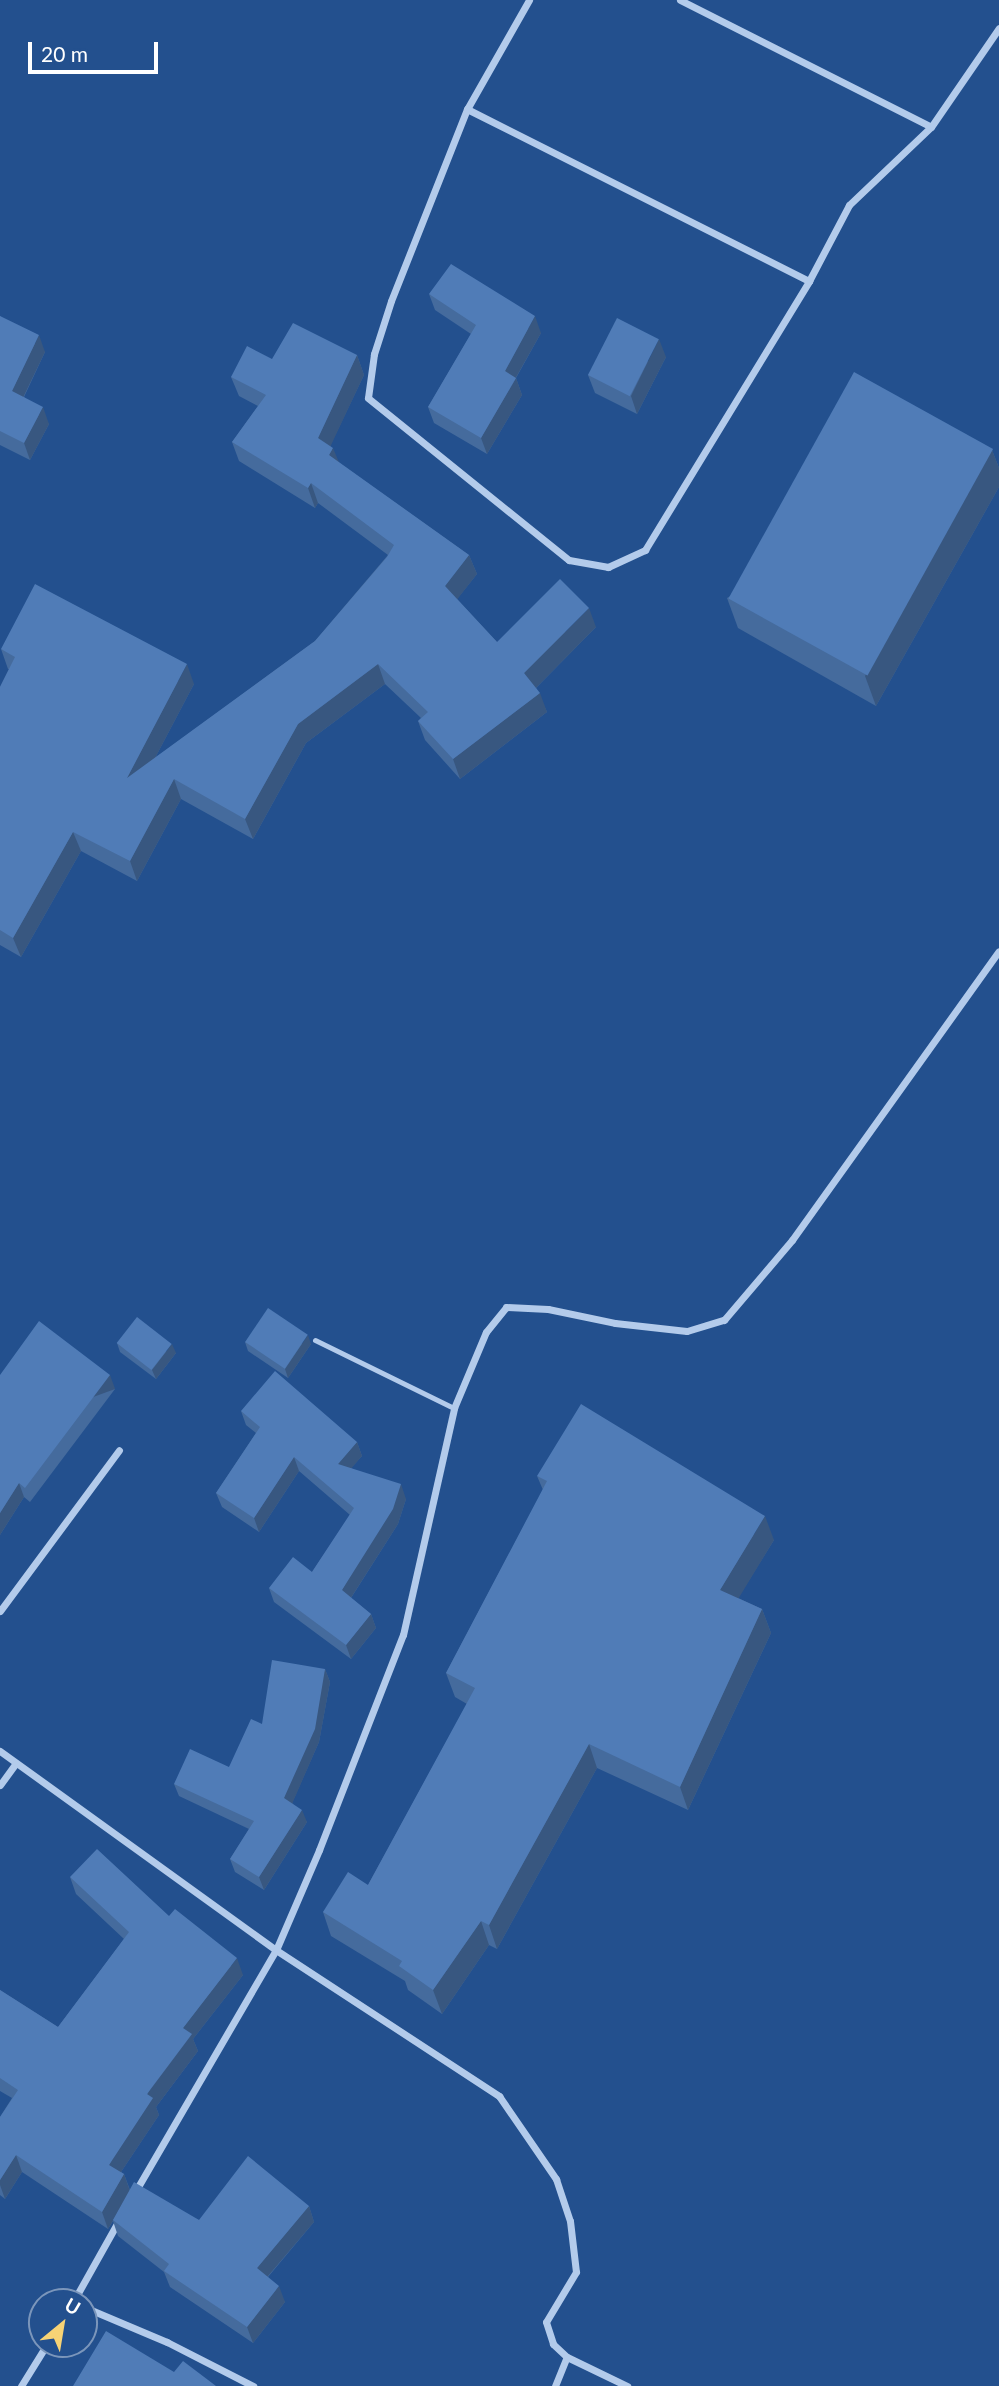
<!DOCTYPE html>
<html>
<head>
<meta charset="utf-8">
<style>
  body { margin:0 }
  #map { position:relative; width:999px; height:2386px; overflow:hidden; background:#23508e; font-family:Lato,sans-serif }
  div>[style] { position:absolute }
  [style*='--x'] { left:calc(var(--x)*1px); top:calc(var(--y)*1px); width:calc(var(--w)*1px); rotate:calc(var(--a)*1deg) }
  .lane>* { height:5px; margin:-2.5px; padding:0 2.5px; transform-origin:2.5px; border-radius:2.5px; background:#b3cbeb }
  .street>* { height:7px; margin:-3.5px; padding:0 3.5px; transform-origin:3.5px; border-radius:3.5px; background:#b3cbeb }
  .wall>* { inset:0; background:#456b9d }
  .shaded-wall>* { inset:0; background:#385780; transform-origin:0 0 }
  .building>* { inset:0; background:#507cb7; transform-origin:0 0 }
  span { translate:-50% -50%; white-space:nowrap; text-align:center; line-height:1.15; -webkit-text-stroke:5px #23508e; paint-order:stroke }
  .north { position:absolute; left:28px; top:2288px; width:70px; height:70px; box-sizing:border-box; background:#23508e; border:2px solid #7b96bb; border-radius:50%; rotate:30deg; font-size:19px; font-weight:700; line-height:28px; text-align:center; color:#fff }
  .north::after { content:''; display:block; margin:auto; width:24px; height:32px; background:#f7d375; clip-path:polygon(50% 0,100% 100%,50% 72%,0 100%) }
  .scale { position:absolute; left:28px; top:42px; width:130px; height:32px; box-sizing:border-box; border:4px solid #fff; border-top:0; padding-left:9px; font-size:21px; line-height:24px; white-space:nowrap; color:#fff; -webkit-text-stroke:5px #23508e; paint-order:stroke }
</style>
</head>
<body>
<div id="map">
  <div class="lane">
    <div style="--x:315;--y:1340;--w:155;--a:26.1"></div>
  </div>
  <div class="street">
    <div style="--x:529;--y:0;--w:125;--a:119.6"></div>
    <div style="--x:467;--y:109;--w:206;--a:111.6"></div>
    <div style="--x:391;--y:301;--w:56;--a:107.8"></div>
    <div style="--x:374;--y:354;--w:44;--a:97.8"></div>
    <div style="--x:368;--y:398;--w:258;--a:38.9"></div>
    <div style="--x:569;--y:560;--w:40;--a:10"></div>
    <div style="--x:608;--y:567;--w:41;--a:-24.7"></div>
    <div style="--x:645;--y:550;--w:315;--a:-58.6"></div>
    <div style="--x:809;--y:281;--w:86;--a:-62.2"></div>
    <div style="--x:849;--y:205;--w:113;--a:-43.6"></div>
    <div style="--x:931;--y:127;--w:120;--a:-55.5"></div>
    <div style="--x:680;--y:0;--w:281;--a:26.8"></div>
    <div style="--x:467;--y:109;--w:383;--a:26.7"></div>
    <div style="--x:0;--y:1611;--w:200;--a:-53.5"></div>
    <div style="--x:0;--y:1751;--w:340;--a:35.8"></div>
    <div style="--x:276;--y:1950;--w:267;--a:33.2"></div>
    <div style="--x:499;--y:2096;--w:101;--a:55.5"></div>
    <div style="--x:556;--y:2179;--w:44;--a:71.6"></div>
    <div style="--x:570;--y:2221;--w:51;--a:83.3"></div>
    <div style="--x:576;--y:2272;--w:58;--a:121"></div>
    <div style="--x:546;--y:2322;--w:23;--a:72"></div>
    <div style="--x:553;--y:2344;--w:19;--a:43"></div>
    <div style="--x:567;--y:2357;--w:67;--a:25.8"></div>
    <div style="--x:0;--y:1785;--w:27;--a:-54"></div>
    <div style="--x:135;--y:2192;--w:280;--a:-59.8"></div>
    <div style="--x:276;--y:1950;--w:109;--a:-66.7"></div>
    <div style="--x:319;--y:1850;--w:231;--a:-68.7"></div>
    <div style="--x:403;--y:1635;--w:233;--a:-77.3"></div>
    <div style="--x:454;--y:1408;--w:82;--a:-67.2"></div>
    <div style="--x:486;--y:1332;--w:32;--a:-51"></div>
    <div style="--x:506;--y:1307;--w:42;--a:2.7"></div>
    <div style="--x:548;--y:1309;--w:68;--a:11.8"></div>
    <div style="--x:615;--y:1323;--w:72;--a:6.3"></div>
    <div style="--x:687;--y:1331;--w:39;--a:-17"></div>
    <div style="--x:724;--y:1320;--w:105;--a:-49.6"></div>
    <div style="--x:792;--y:1240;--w:355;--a:-54.4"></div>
    <div style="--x:73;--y:2302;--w:94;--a:-60.7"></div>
    <div style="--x:84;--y:2307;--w:90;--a:22.9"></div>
    <div style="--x:167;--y:2342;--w:97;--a:27.1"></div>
    <div style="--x:21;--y:2386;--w:49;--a:-58.2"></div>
    <div style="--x:555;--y:2386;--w:31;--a:-68"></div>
  </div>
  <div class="wall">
    <div style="clip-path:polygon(429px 294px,541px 333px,516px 378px,522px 395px,487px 454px,434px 423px,428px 407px,471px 334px,435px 310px)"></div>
    <div style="clip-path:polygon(0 316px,45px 352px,24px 397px,49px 424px,30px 460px,0 445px)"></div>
    <div style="clip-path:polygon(357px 355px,364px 375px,330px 446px,338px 462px,469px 555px,477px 574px,457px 599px,497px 642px,596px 627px,536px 688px,547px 712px,460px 779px,425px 740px,418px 721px,421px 718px,385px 684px,306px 743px,253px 839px,181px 799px,137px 881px,81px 851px,21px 957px,0 945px,0 687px,9px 669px,8px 669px,1px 649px,194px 684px,155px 758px,315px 641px,388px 555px,318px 503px,315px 508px,239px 461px,232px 442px,258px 406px,239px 396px,231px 377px,272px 359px)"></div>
    <div style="clip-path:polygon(666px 357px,637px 414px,595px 393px,588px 375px)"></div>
    <div style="clip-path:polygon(992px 450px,999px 468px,999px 487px,876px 706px,738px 628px,727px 598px)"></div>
    <div style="clip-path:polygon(245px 1342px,311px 1344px,288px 1378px,248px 1351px)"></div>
    <div style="clip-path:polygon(117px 1343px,176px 1353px,156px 1379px,120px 1352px)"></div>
    <div style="clip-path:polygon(0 1375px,115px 1389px,30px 1502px,24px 1497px,0 1535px)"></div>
    <div style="clip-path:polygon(241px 1411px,357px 1442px,362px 1456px,351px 1468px,406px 1499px,398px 1524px,351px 1598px,371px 1614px,376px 1628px,351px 1659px,274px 1602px,269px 1588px,312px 1572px,350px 1515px,299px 1471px,259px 1532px,222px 1507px,216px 1493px,256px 1433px,246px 1425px)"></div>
    <div style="clip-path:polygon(537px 1476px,774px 1540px,738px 1598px,762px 1609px,771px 1633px,688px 1810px,597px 1768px,497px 1949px,489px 1945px,442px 2014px,408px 1990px,405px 1981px,331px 1936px,323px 1912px,368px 1885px,467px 1704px,455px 1697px,446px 1673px,543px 1490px)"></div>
    <div style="clip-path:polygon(325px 1669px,330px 1682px,319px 1742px,292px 1803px,307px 1822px,264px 1890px,235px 1872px,230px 1859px,249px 1829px,179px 1796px,174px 1784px,229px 1767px,262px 1724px)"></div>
    <div style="clip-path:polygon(70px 1877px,169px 1916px,243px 1975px,193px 2039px,198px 2051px,156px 2107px,159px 2115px,121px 2172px,124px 2174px,130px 2190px,199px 2220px,309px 2206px,314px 2222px,268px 2277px,285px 2302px,253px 2343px,170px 2287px,164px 2272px,118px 2236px,113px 2221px,108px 2229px,22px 2172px,5px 2199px,0 2195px,0 2117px,12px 2098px,0 2091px,0 1990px,58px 2027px,124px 1939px,76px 1894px)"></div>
  </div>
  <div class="shaded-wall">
    <div style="clip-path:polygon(535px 316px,541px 333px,510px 388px,505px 371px)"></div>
    <div style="clip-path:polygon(39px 335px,45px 352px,18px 408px,12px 391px)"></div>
    <div style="clip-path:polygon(659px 339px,666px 357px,637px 414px,631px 396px)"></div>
    <div style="clip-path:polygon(357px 355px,364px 375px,325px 458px,318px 438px)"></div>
    <div style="clip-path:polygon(516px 378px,522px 395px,487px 454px,481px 438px)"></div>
    <div style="clip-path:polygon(43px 407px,49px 424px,30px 460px,24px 443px)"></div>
    <div style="clip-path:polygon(333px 448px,341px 467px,329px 455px)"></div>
    <div style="clip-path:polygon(992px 450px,999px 468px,999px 487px,876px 706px,865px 676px)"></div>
    <div style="clip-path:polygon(311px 483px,318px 503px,315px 508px,308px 488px)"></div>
    <div style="clip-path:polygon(469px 555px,477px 574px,452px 606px,445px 586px)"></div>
    <div style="clip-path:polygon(589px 608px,596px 627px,531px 693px,524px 673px)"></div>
    <div style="clip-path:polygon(187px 664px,194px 684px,134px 798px,127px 778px)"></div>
    <div style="clip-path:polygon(378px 664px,385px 684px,306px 743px,253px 839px,245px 819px,298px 724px)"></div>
    <div style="clip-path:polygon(540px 693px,547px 712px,460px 779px,453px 759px)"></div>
    <div style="clip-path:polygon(174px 779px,181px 799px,137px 881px,130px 861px)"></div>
    <div style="clip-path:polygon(73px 832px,81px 851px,21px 957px,13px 938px)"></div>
    <div style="clip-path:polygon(308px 1335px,311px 1344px,288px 1378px,285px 1369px)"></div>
    <div style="clip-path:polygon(172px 1344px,176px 1353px,156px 1379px,152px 1370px)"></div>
    <div style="left:110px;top:1375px;width:15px;height:141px;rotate:70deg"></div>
    <div style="clip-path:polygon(357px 1442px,362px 1456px,343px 1478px,338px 1464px)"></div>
    <div style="clip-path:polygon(294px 1457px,299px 1471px,259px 1532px,254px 1518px)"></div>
    <div style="clip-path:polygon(19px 1483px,24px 1497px,0 1535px,0 1513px)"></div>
    <div style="clip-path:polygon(401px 1484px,406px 1499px,398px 1524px,347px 1604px,342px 1590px)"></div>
    <div style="clip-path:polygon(765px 1516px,774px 1540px,729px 1614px,720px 1590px)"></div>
    <div style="clip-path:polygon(762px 1609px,771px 1633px,688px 1810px,680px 1787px)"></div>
    <div style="clip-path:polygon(371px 1614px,376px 1628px,351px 1659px,346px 1645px)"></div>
    <div style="clip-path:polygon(325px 1669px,330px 1682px,319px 1742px,289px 1811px,284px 1798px)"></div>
    <div style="clip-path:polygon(589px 1744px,597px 1768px,497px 1949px,489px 1925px)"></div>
    <div style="clip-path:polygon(302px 1810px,307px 1822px,264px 1890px,259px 1877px)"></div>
    <div style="clip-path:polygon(481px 1921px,489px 1945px,442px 2014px,433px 1990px)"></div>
    <div style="clip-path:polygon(237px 1958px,243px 1975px,193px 2039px,198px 2051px,156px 2107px,159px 2115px,115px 2181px,109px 2165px,183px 2028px)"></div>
    <div style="clip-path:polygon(16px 2155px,22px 2172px,5px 2199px,0 2185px,0 2180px)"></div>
    <div style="clip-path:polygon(124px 2174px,130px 2191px,108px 2229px,102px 2212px)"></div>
    <div style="clip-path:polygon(309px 2206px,314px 2222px,262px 2283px,257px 2268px)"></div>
    <div style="clip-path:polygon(279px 2286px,285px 2302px,253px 2343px,247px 2327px)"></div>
  </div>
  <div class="building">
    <div style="clip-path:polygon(451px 264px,535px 316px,505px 371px,516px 378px,481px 438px,428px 407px,476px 325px,429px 294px)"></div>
    <div style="clip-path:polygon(0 316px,39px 335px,12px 391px,43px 407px,24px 443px,0 431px)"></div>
    <div style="left:617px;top:318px;width:47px;height:64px;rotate:27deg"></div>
    <div style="clip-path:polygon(293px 323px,357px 355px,318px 438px,333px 448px,329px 455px,469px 555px,445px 586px,497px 642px,560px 579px,589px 608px,524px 673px,540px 693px,453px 759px,418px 721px,428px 712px,378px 664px,298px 724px,245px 819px,174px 779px,130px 861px,73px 832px,13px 938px,0 930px,0 687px,15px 657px,1px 649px,35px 584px,187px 664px,127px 778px,315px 641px,387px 557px,394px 545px,311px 483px,308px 488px,232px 442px,266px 395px,231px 377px,247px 346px,272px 359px)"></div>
    <div style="left:854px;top:372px;width:159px;height:259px;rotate:29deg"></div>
    <div style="left:268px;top:1308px;width:48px;height:41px;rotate:34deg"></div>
    <div style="left:137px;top:1317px;width:44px;height:33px;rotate:38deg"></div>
    <div style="clip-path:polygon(39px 1321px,110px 1375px,25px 1488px,19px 1483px,0 1513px,0 1375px)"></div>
    <div style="clip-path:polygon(275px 1371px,357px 1442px,338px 1464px,401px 1484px,393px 1509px,342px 1590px,371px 1614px,346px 1645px,269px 1588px,293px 1557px,312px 1572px,354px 1508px,294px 1457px,254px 1518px,216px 1493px,260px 1427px,241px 1411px)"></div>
    <div style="clip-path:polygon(581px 1404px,765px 1516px,720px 1590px,762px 1609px,680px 1787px,589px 1744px,489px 1925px,481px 1921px,433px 1990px,399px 1966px,402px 1961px,323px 1912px,348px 1872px,368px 1885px,475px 1688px,446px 1673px,547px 1481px,537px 1476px)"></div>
    <div style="clip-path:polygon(272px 1660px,325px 1669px,315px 1729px,284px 1798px,302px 1810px,259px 1877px,230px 1859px,254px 1821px,174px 1784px,190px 1749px,229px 1767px,251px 1719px,262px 1724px)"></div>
    <div style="clip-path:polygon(97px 1849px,169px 1916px,175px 1909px,237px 1958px,183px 2028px,192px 2034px,147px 2094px,153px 2098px,109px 2165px,124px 2174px,102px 2212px,16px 2155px,0 2180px,0 2117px,18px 2090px,0 2078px,0 1990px,58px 2027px,129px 1932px,70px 1877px)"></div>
    <div style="clip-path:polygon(248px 2156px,309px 2206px,257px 2268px,279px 2286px,247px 2327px,164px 2271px,169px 2264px,113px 2220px,134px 2182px,199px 2220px)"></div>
    <div style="clip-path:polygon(106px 2331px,174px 2372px,183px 2361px,216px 2386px,73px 2386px)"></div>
  </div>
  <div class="north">U</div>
  <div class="scale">20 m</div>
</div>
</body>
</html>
